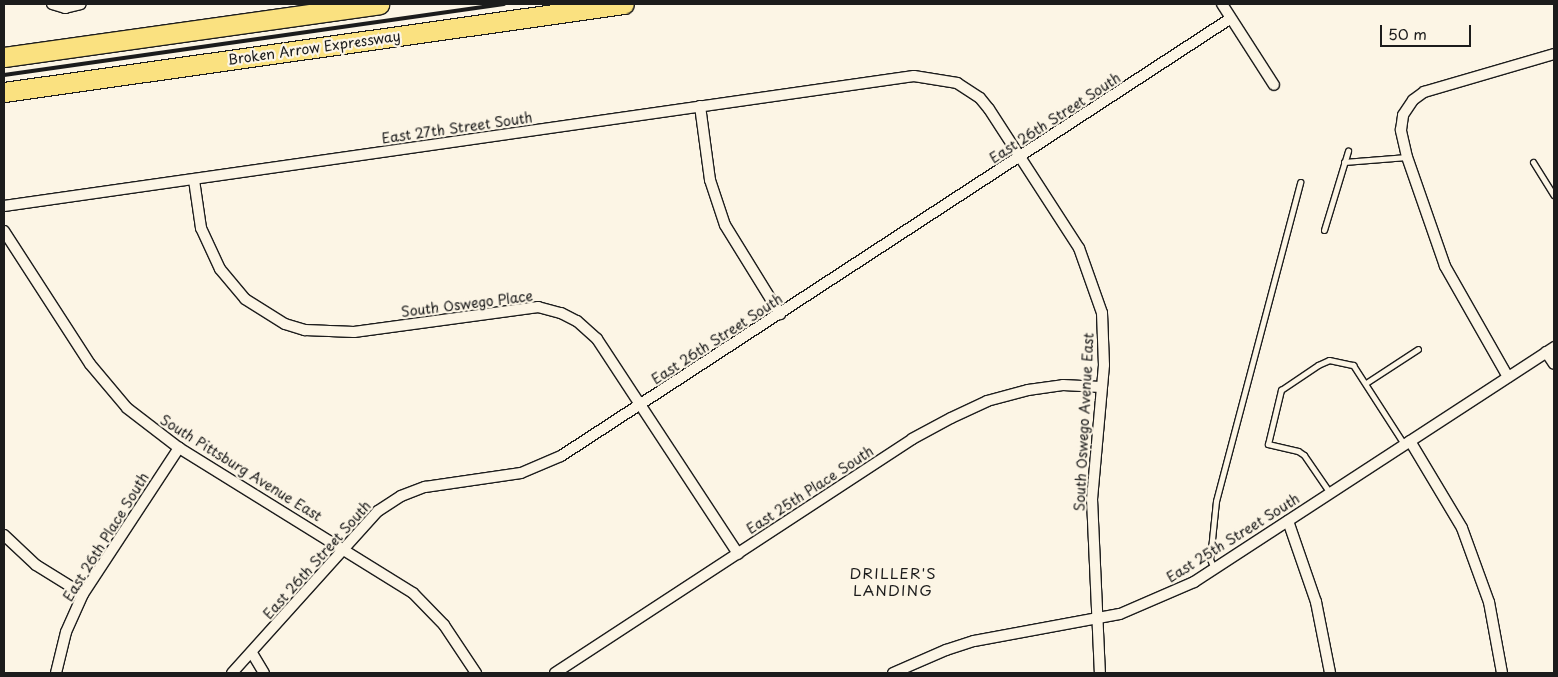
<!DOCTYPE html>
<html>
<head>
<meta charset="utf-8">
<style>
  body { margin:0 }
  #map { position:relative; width:1558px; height:677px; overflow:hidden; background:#fcf5e5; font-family:"Playpen Sans",sans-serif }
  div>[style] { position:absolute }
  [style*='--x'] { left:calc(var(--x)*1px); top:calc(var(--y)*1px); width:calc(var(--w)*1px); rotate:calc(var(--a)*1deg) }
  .roads { filter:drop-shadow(1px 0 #1c1c1c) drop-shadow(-1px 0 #1c1c1c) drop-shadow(0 1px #1c1c1c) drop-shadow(0 -1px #1c1c1c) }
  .service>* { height:5px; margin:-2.5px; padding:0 2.5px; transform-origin:2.5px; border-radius:2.5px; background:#fcf5e5 }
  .minor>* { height:10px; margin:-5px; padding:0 5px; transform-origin:5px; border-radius:5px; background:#fcf5e5 }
  .motorway>* { height:19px; margin:-9.5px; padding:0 9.5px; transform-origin:9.5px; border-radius:9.5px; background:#fae180 }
  .rail>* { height:4px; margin:-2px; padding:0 2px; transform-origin:2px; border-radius:2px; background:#1c1c1c }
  span { translate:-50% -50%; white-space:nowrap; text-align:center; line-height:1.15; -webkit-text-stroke:4.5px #fcf5e5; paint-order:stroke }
  .street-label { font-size:14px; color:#1c1c1c }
  .neighbourhood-label { font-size:15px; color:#1c1c1c; letter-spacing:1px }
  .frame { position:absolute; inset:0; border:5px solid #1c1c1c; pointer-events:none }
  .scale { position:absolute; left:1380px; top:25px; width:91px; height:22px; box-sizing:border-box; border:2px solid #1c1c1c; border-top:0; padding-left:6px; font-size:15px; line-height:18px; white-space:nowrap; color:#1c1c1c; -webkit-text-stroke:4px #fcf5e5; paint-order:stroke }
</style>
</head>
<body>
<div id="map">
  <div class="roads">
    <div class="service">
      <div style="--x:1344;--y:162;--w:63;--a:-4.5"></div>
      <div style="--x:1533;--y:162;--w:39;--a:58"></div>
      <div style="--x:1324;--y:230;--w:83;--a:-73.1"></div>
      <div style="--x:1366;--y:383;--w:62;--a:-33.2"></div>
      <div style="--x:1330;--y:493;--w:46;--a:-124.4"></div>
      <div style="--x:1304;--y:455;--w:7;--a:-146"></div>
      <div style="--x:1298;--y:451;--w:31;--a:-167"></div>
      <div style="--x:1268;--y:444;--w:56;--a:-76.5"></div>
      <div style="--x:1281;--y:390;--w:45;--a:-34"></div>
      <div style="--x:1318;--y:365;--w:12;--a:-24"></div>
      <div style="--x:1329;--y:360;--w:25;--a:12"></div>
      <div style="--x:1353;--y:365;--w:94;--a:57.2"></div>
      <div style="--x:1214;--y:569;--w:11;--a:-112"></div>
      <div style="--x:1210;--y:559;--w:58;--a:-84.1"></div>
      <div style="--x:1216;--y:501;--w:330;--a:-75.2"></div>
    </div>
    <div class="minor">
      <div style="--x:52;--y:4;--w:14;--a:17"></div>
      <div style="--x:65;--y:8;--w:16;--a:-14"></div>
      <div style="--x:1222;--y:4;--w:96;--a:57.3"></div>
      <div style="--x:700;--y:106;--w:75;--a:82.3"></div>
      <div style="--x:710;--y:180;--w:47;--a:71.6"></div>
      <div style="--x:725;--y:225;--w:105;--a:58.3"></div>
      <div style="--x:194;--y:180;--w:49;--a:81.7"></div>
      <div style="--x:201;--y:228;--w:45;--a:65.1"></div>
      <div style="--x:220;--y:269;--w:39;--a:50"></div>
      <div style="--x:245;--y:299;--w:47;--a:32"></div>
      <div style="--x:285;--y:324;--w:21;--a:17"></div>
      <div style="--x:305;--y:330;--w:49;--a:2.3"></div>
      <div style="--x:354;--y:332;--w:186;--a:-7.7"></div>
      <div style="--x:538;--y:307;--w:24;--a:15"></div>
      <div style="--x:561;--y:313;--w:18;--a:27"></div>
      <div style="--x:577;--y:321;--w:27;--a:42"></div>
      <div style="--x:597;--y:339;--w:257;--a:56.7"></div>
      <div style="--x:4;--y:206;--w:919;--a:-8.13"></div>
      <div style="--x:914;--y:76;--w:44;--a:9.2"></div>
      <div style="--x:957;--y:83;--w:27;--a:33"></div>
      <div style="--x:980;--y:98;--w:14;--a:51"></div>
      <div style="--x:989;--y:109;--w:166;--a:57.1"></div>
      <div style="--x:1079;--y:248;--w:69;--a:70.5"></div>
      <div style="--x:1102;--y:313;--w:52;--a:87.8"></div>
      <div style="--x:1104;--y:365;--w:135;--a:95.1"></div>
      <div style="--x:1092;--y:499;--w:174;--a:87.4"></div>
      <div style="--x:4;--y:231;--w:158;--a:57.1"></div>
      <div style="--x:90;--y:364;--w:57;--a:49.9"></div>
      <div style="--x:127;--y:408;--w:66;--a:37.6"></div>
      <div style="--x:179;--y:448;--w:275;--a:31.8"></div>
      <div style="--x:413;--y:593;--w:45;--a:45.9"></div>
      <div style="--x:444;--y:625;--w:58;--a:56.3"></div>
      <div style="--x:1546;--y:352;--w:14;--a:56"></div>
      <div style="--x:1508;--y:377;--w:128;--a:-119.6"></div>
      <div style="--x:1445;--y:266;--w:115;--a:-109.2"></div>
      <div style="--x:1407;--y:157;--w:28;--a:-103"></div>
      <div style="--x:1401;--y:130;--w:15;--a:-82"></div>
      <div style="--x:1403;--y:115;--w:18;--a:-56"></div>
      <div style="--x:1413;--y:100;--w:14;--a:-36"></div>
      <div style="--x:1424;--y:92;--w:135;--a:-16.3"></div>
      <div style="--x:1410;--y:441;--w:101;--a:59.1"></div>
      <div style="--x:1462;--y:528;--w:79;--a:70"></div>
      <div style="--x:1489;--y:602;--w:72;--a:79.6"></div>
      <div style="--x:1288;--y:521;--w:86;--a:70.9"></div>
      <div style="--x:1316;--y:602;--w:72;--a:78.8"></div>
      <div style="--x:4;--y:535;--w:44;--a:43.2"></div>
      <div style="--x:36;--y:565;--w:55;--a:31.7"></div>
      <div style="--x:252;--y:653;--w:23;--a:59"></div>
      <div style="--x:56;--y:673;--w:42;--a:-76.3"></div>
      <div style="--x:66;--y:632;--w:42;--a:-65.9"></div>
      <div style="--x:83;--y:594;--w:175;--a:-56.7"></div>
      <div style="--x:232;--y:673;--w:218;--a:-48"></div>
      <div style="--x:378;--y:511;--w:27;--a:-33"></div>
      <div style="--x:401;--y:496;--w:26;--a:-21"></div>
      <div style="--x:425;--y:487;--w:97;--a:-8.3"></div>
      <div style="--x:521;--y:473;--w:43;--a:-23"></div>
      <div style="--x:561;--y:456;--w:800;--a:-33.17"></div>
      <div style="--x:555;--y:673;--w:427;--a:-33.2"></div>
      <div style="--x:912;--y:439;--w:44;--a:-28.3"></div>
      <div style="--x:951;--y:418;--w:40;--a:-25"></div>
      <div style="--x:987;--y:401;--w:42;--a:-15"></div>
      <div style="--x:1028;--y:390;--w:35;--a:-8"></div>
      <div style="--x:1063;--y:385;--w:38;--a:3"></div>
      <div style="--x:893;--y:673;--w:58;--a:-23.5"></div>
      <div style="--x:946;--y:650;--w:29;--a:-18"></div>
      <div style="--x:974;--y:641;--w:148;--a:-10.5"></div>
      <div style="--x:1120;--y:614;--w:81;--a:-23.4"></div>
      <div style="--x:1194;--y:582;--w:430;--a:-33.1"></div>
    </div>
    <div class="motorway">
      <div style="--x:4;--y:57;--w:379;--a:-8"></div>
      <div style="--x:4;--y:92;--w:626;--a:-8.08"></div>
    </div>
  </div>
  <div class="rail">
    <div style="--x:4;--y:75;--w:505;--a:-8.08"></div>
  </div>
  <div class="street-label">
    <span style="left:314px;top:48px;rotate:-8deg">Broken Arrow Expressway</span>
    <span style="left:1055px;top:118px;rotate:-33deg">East 26th Street South</span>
    <span style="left:457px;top:128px;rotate:-8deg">East 27th Street South</span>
    <span style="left:467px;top:304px;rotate:-7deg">South Oswego Place</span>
    <span style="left:717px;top:339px;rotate:-33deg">East 26th Street South</span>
    <span style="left:1084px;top:422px;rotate:-87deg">South Oswego Avenue East</span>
    <span style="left:241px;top:468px;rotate:32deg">South Pittsburg Avenue East</span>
    <span style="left:810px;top:490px;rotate:-33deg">East 25th Place South</span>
    <span style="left:106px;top:537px;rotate:-58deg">East 26th Place South</span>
    <span style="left:1233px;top:538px;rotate:-32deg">East 25th Street South</span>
    <span style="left:317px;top:560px;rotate:-48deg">East 26th Street South</span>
  </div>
  <div class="neighbourhood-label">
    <span style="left:893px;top:581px">DRILLER'S<br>LANDING</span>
  </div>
  <div class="frame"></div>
  <div class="scale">50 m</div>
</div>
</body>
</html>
